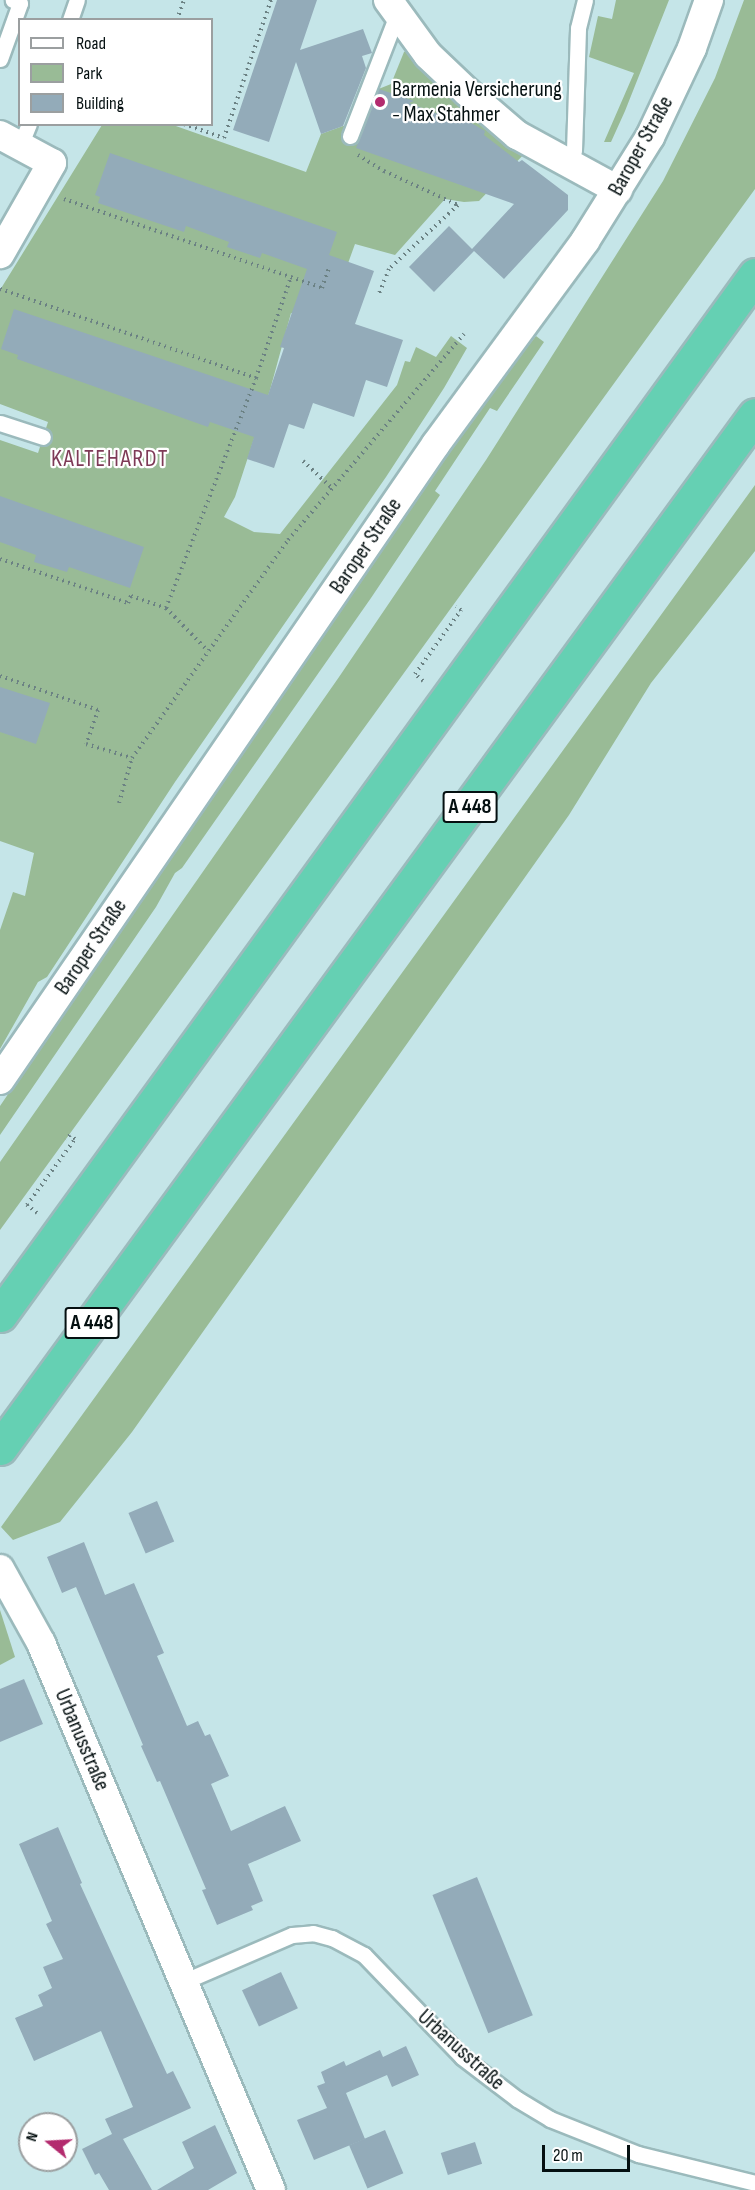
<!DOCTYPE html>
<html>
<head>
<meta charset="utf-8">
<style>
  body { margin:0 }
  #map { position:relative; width:755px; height:2190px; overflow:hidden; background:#c5e5e8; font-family:"Sofia Sans Condensed",sans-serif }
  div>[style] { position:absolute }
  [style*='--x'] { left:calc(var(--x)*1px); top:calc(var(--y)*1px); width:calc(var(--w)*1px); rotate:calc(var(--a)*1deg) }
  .green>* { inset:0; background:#99bb96 }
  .building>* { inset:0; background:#93abb9; transform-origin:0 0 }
  .path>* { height:4px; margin-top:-2px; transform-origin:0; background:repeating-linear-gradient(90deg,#6b8183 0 1.5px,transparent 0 6px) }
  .roads { filter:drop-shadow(2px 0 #9bbabc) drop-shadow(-2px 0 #9bbabc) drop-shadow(0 2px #9bbabc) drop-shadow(0 -2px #9bbabc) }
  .lane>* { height:15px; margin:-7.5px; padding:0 7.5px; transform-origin:7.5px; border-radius:7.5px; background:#fff }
  .street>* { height:28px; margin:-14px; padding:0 14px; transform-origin:14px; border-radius:14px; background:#fff }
  .highway>* { height:33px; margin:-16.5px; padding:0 16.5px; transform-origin:16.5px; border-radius:16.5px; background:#65d0b3 }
  .dots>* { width:16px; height:16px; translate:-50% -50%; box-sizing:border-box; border:3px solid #fff; border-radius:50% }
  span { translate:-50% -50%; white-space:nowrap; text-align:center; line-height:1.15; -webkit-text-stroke:4.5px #fff; paint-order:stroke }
  .shield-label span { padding:2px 4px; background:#fff; border:2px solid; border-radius:4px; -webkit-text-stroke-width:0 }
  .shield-label { font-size:21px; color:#051011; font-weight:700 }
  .poi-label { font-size:22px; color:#051011 }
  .left { translate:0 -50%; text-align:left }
  .street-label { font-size:22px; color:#051011 }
  .neighbourhood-label { font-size:24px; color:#7e3a57; letter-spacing:1.5px }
  .legend { position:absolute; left:18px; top:18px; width:195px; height:108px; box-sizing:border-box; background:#fff; border:2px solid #9b9fa0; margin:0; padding:8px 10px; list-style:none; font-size:18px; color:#051011 }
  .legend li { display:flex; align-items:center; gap:12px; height:30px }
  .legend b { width:30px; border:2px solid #9b9fa0 }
  .north { position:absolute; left:18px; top:2112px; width:60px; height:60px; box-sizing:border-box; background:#fff; border:2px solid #9b9fa0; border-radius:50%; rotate:288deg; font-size:16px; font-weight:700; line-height:24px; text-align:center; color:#051011 }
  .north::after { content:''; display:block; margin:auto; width:21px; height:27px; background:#b32b6e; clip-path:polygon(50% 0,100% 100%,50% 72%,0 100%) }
  .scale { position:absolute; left:542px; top:2145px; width:88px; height:27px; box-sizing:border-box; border:3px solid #051011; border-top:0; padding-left:8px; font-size:18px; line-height:21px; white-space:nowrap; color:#051011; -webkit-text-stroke:4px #fff; paint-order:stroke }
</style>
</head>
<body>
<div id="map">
  <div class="green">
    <div style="clip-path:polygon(616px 0,669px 0,625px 111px,611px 142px,604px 142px,634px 73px,589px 57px,598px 16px,612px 19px)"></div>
    <div style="clip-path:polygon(744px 0,755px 0,755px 189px,0 1230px,0 1162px,339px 677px,486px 460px,663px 181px,715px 78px)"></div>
    <div style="clip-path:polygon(413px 46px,528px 150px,479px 201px,464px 202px,445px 199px,395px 255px,355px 244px,326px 324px,291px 313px,270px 390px,235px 497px,224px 517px,254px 532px,280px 534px,397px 385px,405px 361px,410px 362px,416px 347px,436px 357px,451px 336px,467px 348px,444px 388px,386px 477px,175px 782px,47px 977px,38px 982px,0 1049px,0 930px,13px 892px,25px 896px,34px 853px,0 841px,0 440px,38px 453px,48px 422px,0 404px,0 290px,102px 125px,173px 125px,306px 172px,321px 134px,343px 126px,359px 125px,376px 90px,391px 84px,404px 52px)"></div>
    <div style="clip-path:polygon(536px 336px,544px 342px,497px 411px,490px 408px,435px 491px,440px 495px,371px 598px,182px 868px,175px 873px,156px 907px,0 1135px,0 1106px,359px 579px,483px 402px)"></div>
    <div style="clip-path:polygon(755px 485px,755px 551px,651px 683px,569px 815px,132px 1432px,60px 1522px,13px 1540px,1px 1527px)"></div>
    <div style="clip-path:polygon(0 1610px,15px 1657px,0 1665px)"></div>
  </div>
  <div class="building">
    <div style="clip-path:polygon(277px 0,317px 0,300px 50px,363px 29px,372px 53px,362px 56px,366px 68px,343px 126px,321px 134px,296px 62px,269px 142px,233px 130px)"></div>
    <div style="clip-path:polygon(379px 89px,414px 101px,409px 103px,446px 117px,447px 114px,466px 120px,485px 131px,484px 135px,519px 162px,522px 160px,568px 195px,568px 210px,504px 279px,474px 251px,434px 292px,409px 267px,449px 226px,472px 249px,514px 204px,356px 148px)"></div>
    <div style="clip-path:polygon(110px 153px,337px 232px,329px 255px,374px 271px,355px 324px,403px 340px,387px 387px,366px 380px,354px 417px,313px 403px,304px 429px,289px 424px,274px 468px,247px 459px,254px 437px,210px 422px,208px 427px,17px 359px,18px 355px,1px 349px,14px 309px,268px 395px,284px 348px,280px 347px,307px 269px,262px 253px,260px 258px,227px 247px,229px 242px,186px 226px,184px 232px,98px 203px,100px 197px,95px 195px)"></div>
    <div style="clip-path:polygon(0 496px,144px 547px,130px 588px,69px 567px,67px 572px,34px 562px,36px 555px,0 542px)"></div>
    <div style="clip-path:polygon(0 687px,50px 703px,36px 744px,0 732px)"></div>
    <div style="left:157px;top:1501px;width:44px;height:31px;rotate:67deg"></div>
    <div style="clip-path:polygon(84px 1542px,105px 1595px,134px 1583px,164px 1653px,157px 1656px,187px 1726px,198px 1721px,205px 1736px,210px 1734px,229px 1776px,211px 1784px,231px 1831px,285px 1806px,301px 1841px,248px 1864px,263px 1901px,251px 1906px,253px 1910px,217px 1925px,202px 1890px,206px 1889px,160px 1781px,157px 1782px,141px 1746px,143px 1745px,76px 1587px,62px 1593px,47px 1557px)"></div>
    <div style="clip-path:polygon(24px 1679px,43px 1724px,0 1742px,0 1689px)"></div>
    <div style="clip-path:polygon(58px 1827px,82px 1883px,80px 1884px,167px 2074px,173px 2071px,191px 2108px,123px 2139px,152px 2190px,109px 2190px,99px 2173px,95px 2175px,82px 2149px,112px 2134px,105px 2119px,133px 2107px,101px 2031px,34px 2061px,15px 2018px,43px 2006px,38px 1995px,52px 1988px,43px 1967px,63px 1959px,46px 1924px,52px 1921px,19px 1844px)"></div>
    <div style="left:477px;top:1877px;width:149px;height:48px;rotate:68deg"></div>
    <div style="left:281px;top:1972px;width:40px;height:43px;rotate:65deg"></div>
    <div style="clip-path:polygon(406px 2046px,419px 2075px,392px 2087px,387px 2075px,346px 2093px,365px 2139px,314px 2160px,297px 2120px,327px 2108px,317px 2086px,325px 2083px,321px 2072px,344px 2061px,346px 2066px,380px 2050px,383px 2057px)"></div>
    <div style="clip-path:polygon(215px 2125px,237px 2173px,208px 2190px,157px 2190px,194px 2168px,182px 2142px)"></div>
    <div style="left:385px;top:2130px;width:47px;height:39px;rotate:67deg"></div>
    <div style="left:475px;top:2142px;width:23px;height:36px;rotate:72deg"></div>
  </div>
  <div class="path">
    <div style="--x:177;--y:20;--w:21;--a:-71"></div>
    <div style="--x:184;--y:124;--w:42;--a:19.3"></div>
    <div style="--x:224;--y:138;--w:146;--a:-71.2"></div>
    <div style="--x:358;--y:155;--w:31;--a:32"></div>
    <div style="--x:384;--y:171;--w:81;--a:24.7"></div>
    <div style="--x:458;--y:205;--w:94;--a:137.2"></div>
    <div style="--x:389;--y:269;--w:27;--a:112"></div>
    <div style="--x:64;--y:199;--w:273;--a:19"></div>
    <div style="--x:322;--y:288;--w:21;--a:-71"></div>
    <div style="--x:0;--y:289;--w:271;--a:19.2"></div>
    <div style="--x:303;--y:461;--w:38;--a:43"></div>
    <div style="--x:0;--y:559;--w:135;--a:19"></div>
    <div style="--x:128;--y:603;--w:8;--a:-67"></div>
    <div style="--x:131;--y:596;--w:37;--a:19"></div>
    <div style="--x:166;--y:608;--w:60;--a:45.7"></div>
    <div style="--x:166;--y:608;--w:247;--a:-68.6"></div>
    <div style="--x:256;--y:378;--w:107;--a:-70.9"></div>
    <div style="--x:0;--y:676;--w:104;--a:19.1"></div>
    <div style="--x:98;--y:710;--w:36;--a:109"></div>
    <div style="--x:86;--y:744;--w:48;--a:16.9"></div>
    <div style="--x:423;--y:681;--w:11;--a:-139"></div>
    <div style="--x:415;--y:674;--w:79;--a:-54.3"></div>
    <div style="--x:461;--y:610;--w:6;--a:-149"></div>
    <div style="--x:119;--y:803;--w:47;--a:-73.9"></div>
    <div style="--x:132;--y:758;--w:268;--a:-54.4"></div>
    <div style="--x:288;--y:540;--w:271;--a:-49.5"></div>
    <div style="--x:37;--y:1213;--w:13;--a:-141"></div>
    <div style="--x:27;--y:1205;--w:82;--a:-54"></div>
    <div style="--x:75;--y:1139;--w:6;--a:-141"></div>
    <div style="--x:70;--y:1135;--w:6;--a:129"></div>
  </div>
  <div class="roads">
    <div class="lane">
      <div style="--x:70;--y:20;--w:21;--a:-71"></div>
      <div style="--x:0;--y:59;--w:59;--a:-70.3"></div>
      <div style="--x:20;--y:3;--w:8;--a:-157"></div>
      <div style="--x:350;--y:136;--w:130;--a:-68.8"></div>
      <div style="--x:20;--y:146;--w:24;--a:-68"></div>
      <div style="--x:569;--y:163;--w:14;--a:-69"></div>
      <div style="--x:574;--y:150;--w:122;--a:-88.1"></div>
      <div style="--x:578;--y:28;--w:29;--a:-76"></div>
      <div style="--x:0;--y:423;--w:45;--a:18"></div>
      <div style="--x:185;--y:1981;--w:116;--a:-23.3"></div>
      <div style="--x:292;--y:1935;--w:21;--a:-5"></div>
      <div style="--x:313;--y:1933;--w:20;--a:15"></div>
      <div style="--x:332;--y:1938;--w:36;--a:28"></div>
      <div style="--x:364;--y:1955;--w:141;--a:46.1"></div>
      <div style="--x:462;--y:2057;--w:69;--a:37.4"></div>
      <div style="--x:517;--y:2099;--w:39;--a:31"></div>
      <div style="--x:550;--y:2119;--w:95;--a:21.7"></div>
      <div style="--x:638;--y:2154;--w:121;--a:13.9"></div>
    </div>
    <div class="street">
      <div style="--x:388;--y:0;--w:68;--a:54"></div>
      <div style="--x:428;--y:55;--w:54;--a:43.5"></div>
      <div style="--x:467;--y:92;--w:66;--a:40.7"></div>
      <div style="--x:517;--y:135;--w:115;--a:28.6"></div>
      <div style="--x:0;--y:135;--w:59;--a:28.3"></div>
      <div style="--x:52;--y:163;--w:105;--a:119.7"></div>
      <div style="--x:0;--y:1080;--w:771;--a:-55.57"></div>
      <div style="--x:436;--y:444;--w:252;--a:-53.7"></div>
      <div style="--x:585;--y:241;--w:123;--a:-58"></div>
      <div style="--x:650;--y:137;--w:98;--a:-64.7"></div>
      <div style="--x:692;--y:48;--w:51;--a:-70.5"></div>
      <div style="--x:0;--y:1569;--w:85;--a:61"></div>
      <div style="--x:41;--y:1643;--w:593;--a:67.19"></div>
    </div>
    <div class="highway">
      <div style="--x:0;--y:1315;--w:1285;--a:-54.02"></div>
      <div style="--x:0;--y:1448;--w:1279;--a:-53.84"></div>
    </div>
  </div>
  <div class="dots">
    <div style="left:380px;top:102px;background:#b32b6e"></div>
  </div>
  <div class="shield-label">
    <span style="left:470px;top:807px">A 448</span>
    <span style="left:92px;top:1323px">A 448</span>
  </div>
  <div class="poi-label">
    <span class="left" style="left:392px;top:102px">Barmenia Versicherung<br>- Max Stahmer</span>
  </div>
  <div class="street-label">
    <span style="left:641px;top:146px;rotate:-61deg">Baroper Straße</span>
    <span style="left:366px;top:546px;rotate:-56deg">Baroper Straße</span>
    <span style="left:91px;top:947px;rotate:-56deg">Baroper Straße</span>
    <span style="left:82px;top:1740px;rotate:67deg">Urbanusstraße</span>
    <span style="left:461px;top:2050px;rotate:42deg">Urbanusstraße</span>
  </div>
  <div class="neighbourhood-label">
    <span style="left:110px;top:459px">KALTEHARDT</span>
  </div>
  <ul class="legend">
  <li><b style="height:8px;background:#fff"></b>Road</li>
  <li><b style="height:16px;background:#99bb96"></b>Park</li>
  <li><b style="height:16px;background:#93abb9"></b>Building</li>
  </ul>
  <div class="north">N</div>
  <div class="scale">20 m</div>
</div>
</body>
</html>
